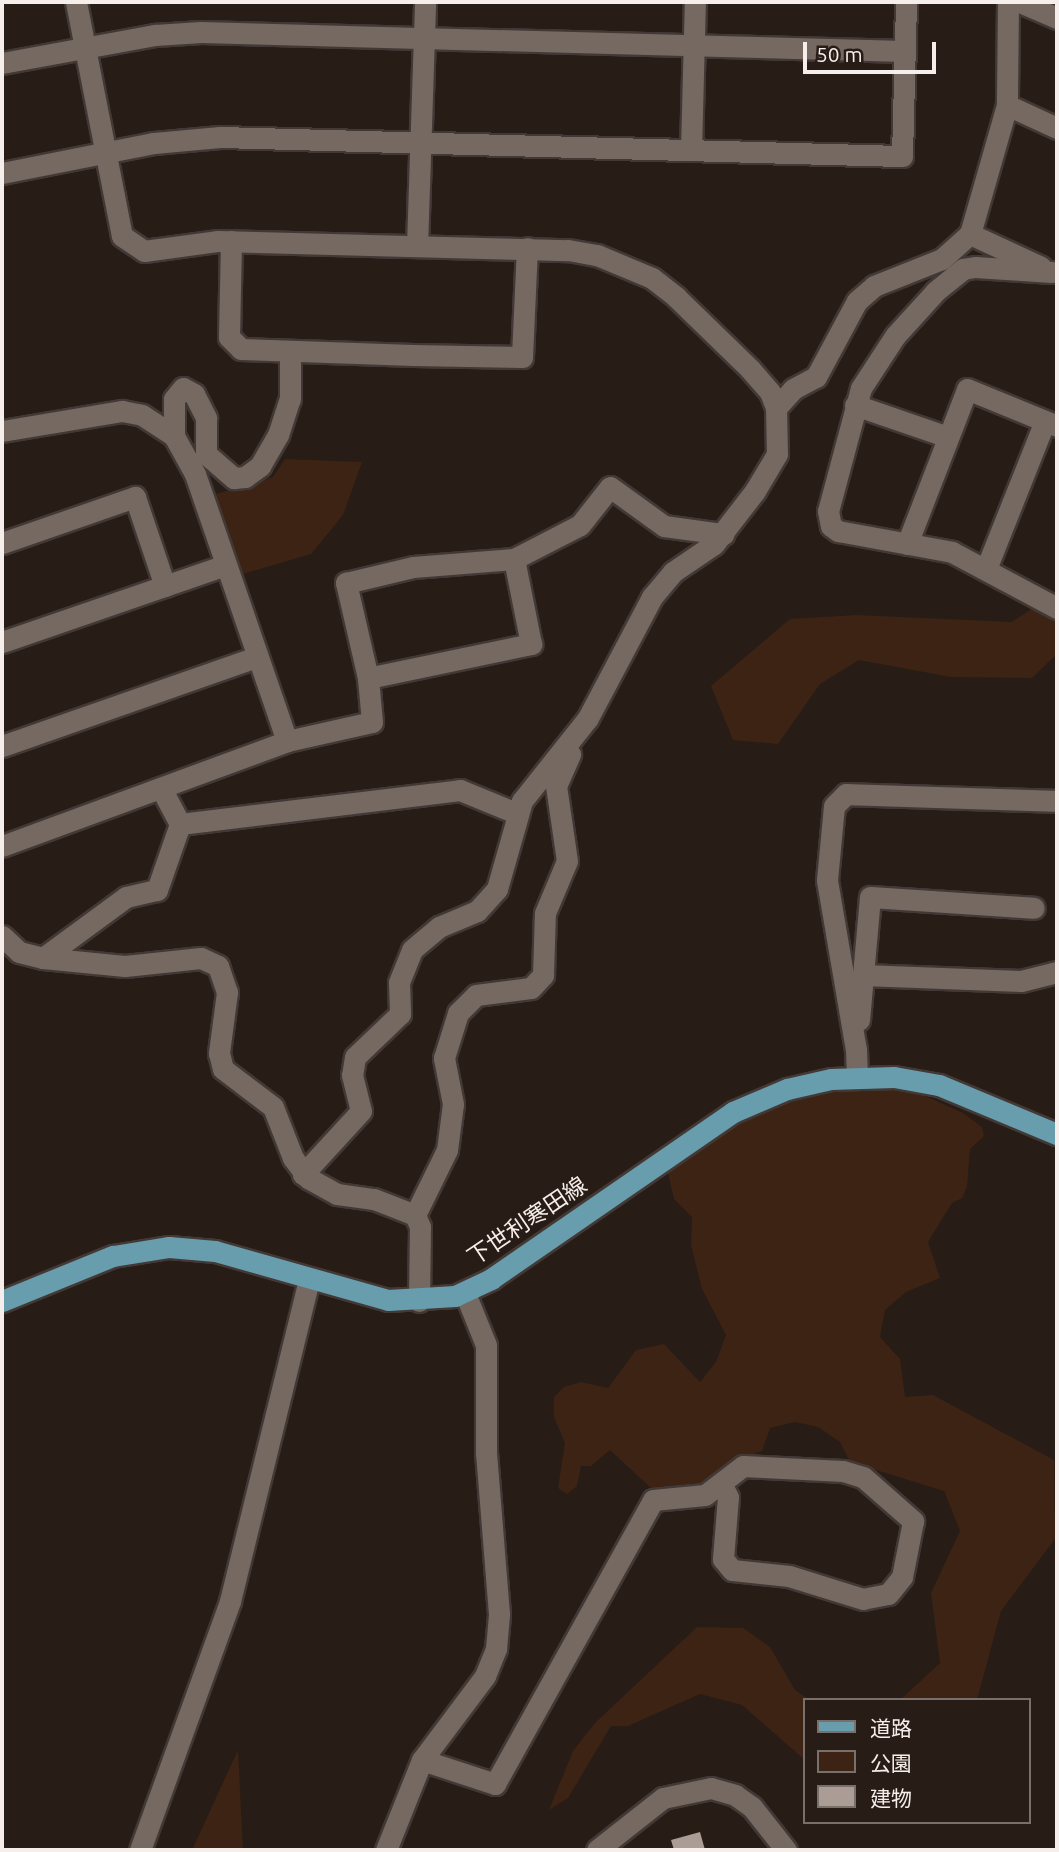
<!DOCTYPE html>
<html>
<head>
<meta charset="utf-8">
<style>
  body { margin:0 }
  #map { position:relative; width:1059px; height:1852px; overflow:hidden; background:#271c16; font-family:Ubuntu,"Noto Sans JP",sans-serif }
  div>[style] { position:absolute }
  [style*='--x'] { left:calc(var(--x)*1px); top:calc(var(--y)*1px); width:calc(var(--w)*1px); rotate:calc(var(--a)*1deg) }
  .green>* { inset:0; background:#3c2314 }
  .building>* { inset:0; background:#ab9c95 }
  .roads { filter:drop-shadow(2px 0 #423936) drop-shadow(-2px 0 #423936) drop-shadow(0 2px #423936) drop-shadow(0 -2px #423936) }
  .minor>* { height:21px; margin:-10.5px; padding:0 10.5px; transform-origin:10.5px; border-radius:10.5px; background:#766962 }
  .major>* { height:21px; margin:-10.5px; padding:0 10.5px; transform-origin:10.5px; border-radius:10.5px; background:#679dac }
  span { translate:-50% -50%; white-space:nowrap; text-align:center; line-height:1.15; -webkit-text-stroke:7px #271c16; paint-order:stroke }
  .street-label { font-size:23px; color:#f6eeea }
  .frame { position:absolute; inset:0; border:4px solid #f6eeea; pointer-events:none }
  .legend { position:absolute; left:803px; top:1698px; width:228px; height:126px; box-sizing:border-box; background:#271c16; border:2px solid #7a706b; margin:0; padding:9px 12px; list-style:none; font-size:21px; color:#f6eeea }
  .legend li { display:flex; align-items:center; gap:14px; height:35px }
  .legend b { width:35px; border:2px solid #7a706b }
  .scale { position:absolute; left:803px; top:42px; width:133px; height:32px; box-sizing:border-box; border:4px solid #f6eeea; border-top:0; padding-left:9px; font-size:21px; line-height:24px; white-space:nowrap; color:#f6eeea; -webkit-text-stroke:5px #271c16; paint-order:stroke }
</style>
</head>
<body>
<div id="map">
  <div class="green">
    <div style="clip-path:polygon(285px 459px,362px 462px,343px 515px,311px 554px,222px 580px,196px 500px,273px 477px)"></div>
    <div style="clip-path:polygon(1057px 592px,1057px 654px,1032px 678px,951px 677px,859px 660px,820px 684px,778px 744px,733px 740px,711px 686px,790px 619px,856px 615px,1012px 622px)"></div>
    <div style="clip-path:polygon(851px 1082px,919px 1093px,963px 1113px,982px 1127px,984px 1136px,970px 1149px,967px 1187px,962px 1198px,952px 1203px,928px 1242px,940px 1278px,906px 1292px,885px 1310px,880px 1337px,900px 1359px,905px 1397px,933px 1395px,1054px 1460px,1055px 1539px,1001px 1611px,977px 1700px,900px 1700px,940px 1663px,931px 1593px,960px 1531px,944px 1491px,850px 1462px,840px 1442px,818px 1427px,795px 1422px,770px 1428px,762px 1451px,727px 1464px,716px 1479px,699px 1488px,678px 1492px,651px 1488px,610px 1450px,591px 1466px,581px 1466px,577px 1486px,567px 1494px,558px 1488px,565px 1443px,554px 1417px,554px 1397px,564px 1387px,581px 1382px,608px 1388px,636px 1350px,664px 1344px,700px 1382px,716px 1362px,726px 1335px,702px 1289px,691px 1245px,692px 1217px,674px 1199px,667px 1169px,705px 1130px,790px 1094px)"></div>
    <div style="clip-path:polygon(697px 1627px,743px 1628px,770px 1647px,795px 1690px,810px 1700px,805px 1700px,805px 1760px,742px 1705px,700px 1694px,628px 1726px,611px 1726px,568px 1798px,549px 1810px,573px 1751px,595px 1723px)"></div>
    <div style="clip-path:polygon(238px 1750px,243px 1850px,192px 1850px)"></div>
  </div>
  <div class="building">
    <div style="clip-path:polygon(700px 1832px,705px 1850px,674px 1850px,671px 1840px)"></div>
  </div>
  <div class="roads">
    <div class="minor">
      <div style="--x:76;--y:2;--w:238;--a:78.9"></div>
      <div style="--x:122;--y:236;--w:27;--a:34"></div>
      <div style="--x:144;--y:251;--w:75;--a:-7.7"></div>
      <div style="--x:218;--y:241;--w:350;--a:1.5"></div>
      <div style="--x:568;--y:250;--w:29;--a:10"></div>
      <div style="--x:597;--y:255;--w:60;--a:22.7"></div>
      <div style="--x:652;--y:278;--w:31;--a:38"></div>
      <div style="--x:676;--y:297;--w:103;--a:44.2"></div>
      <div style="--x:750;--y:369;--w:30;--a:49"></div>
      <div style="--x:770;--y:392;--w:17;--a:69"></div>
      <div style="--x:776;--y:408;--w:46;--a:88.8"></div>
      <div style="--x:777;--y:454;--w:43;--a:120.7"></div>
      <div style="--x:755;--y:491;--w:67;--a:127.7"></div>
      <div style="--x:714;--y:544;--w:50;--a:145.7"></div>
      <div style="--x:673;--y:572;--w:33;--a:130"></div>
      <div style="--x:652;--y:597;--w:137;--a:117.9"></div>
      <div style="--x:588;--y:718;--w:106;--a:128.5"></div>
      <div style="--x:522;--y:801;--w:91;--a:105.9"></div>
      <div style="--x:497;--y:889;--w:30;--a:132"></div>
      <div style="--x:477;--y:911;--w:41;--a:157.2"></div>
      <div style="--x:439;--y:927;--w:35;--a:140"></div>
      <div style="--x:412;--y:950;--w:35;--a:112"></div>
      <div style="--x:399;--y:983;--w:31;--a:88"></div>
      <div style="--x:400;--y:1014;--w:62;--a:136.3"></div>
      <div style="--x:355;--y:1057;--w:18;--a:99"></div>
      <div style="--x:352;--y:1075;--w:37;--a:76"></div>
      <div style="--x:361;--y:1111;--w:86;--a:132.6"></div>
      <div style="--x:1008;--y:2;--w:103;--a:90.6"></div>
      <div style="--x:1007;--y:105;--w:134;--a:106"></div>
      <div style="--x:970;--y:234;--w:78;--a:24.9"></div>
      <div style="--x:1020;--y:2;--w:40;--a:23.4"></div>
      <div style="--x:2;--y:63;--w:156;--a:-10.4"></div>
      <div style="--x:155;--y:35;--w:46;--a:-3.7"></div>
      <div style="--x:201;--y:32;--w:704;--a:1.55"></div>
      <div style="--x:1007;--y:105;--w:55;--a:24.7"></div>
      <div style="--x:691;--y:150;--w:148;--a:-88.5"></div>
      <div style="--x:2;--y:173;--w:155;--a:-11.2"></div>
      <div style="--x:154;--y:143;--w:66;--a:-5.2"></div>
      <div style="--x:220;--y:137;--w:682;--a:1.6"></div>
      <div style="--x:902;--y:156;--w:154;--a:-88.5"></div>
      <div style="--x:231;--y:241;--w:96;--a:91.2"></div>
      <div style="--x:229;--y:337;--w:17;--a:45"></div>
      <div style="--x:241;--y:349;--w:172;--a:2"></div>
      <div style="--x:413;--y:355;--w:109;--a:1.1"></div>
      <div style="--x:522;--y:357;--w:109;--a:-87.4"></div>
      <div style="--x:417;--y:246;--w:244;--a:-88.1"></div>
      <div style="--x:1052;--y:272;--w:77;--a:-176.3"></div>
      <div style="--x:975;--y:267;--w:12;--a:171"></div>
      <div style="--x:963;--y:269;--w:36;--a:141"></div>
      <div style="--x:935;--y:292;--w:59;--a:132.3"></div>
      <div style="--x:895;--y:336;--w:62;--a:123.2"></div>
      <div style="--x:861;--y:388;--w:127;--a:105"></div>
      <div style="--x:828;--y:511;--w:15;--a:79"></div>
      <div style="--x:831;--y:526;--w:9;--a:36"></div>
      <div style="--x:838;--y:531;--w:116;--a:10.4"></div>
      <div style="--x:952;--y:552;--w:119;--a:28.1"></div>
      <div style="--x:855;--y:405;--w:98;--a:19"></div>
      <div style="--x:776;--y:408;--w:25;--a:-48"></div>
      <div style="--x:793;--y:389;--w:26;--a:-28"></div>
      <div style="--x:816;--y:377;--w:86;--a:-61.7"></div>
      <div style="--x:857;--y:301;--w:23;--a:-41"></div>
      <div style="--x:874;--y:286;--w:73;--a:-21.7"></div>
      <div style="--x:942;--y:259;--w:38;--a:-42"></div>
      <div style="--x:2;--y:431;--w:122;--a:-9.5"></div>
      <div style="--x:122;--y:411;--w:20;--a:11"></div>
      <div style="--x:142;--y:415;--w:38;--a:33"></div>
      <div style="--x:174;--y:436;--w:43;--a:61.1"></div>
      <div style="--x:195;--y:474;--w:282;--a:71"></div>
      <div style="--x:174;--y:436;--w:37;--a:-90"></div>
      <div style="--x:174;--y:399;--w:14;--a:-51"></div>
      <div style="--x:183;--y:388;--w:13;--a:29"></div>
      <div style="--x:194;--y:394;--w:27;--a:63"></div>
      <div style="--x:206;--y:418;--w:36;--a:90"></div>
      <div style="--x:206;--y:454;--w:37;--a:41"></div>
      <div style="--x:234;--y:478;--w:11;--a:-5"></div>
      <div style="--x:245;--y:477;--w:19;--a:-36"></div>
      <div style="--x:260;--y:466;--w:36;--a:-60"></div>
      <div style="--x:278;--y:435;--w:38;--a:-72"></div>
      <div style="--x:290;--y:399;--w:47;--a:-90"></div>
      <div style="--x:2;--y:543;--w:141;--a:-19.1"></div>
      <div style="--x:135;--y:497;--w:94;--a:71.4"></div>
      <div style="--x:907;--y:544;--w:166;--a:-68.8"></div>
      <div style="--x:967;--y:389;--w:97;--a:22.3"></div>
      <div style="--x:986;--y:569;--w:159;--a:-68.3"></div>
      <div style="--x:2;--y:642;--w:236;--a:-19"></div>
      <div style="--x:368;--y:678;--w:167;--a:-11.8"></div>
      <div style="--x:531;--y:644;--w:87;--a:-101.3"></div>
      <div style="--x:2;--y:746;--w:269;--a:-19.3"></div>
      <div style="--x:161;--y:788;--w:41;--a:62.2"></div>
      <div style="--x:180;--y:824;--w:282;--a:-6.9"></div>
      <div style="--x:460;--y:790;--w:61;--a:22.3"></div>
      <div style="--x:2;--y:846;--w:304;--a:-20.2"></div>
      <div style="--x:287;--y:741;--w:87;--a:-12.6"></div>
      <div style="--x:372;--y:722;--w:44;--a:-95.2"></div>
      <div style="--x:368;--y:678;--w:98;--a:-103"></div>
      <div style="--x:346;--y:583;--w:69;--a:-13.4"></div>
      <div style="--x:413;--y:567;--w:101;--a:-4.5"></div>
      <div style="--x:514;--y:559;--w:74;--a:-27.3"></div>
      <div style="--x:580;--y:525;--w:48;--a:-51.7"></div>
      <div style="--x:610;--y:487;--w:67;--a:35.8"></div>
      <div style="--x:664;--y:526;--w:60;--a:7.7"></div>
      <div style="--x:2;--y:936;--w:23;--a:43"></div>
      <div style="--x:19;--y:952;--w:25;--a:14"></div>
      <div style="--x:43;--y:958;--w:82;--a:5.6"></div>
      <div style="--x:125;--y:966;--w:76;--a:-6"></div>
      <div style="--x:201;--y:958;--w:19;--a:25"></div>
      <div style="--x:218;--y:966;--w:28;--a:71"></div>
      <div style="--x:227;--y:992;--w:62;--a:97.5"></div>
      <div style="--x:219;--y:1053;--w:16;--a:76"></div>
      <div style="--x:223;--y:1069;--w:63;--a:37.2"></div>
      <div style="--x:273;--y:1107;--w:55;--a:68.6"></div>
      <div style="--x:293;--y:1158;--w:25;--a:53"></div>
      <div style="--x:308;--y:1178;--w:33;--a:29"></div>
      <div style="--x:337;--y:1194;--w:37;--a:8"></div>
      <div style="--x:374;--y:1199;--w:44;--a:21.3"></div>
      <div style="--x:415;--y:1215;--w:13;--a:67"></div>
      <div style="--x:420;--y:1227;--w:74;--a:90.8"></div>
      <div style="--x:43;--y:958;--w:103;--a:-36.3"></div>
      <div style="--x:126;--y:897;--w:32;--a:-13"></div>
      <div style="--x:157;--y:890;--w:70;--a:-70.8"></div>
      <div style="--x:863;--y:975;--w:158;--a:2.2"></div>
      <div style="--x:1021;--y:981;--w:37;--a:-14"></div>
      <div style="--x:859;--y:1020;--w:123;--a:-84.9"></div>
      <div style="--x:870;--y:897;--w:164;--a:3.8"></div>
      <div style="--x:857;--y:1077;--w:27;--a:-92"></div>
      <div style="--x:856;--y:1050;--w:172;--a:-99.7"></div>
      <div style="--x:827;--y:880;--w:74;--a:-84.6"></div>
      <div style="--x:834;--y:806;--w:17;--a:-45"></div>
      <div style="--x:846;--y:794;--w:211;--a:1.9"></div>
      <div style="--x:415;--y:1215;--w:72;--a:-63.8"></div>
      <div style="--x:447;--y:1150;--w:46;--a:-82.6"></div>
      <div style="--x:453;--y:1104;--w:47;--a:-101.1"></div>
      <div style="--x:444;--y:1058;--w:47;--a:-72.7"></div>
      <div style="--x:458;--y:1013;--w:25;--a:-45"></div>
      <div style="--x:476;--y:995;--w:55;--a:-7.3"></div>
      <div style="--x:531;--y:988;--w:18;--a:-47"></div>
      <div style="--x:543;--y:975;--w:62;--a:-88.2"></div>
      <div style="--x:545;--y:913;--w:56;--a:-67.1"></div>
      <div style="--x:567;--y:861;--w:76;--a:-98.3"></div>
      <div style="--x:556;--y:786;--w:35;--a:-66"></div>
      <div style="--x:422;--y:1760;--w:77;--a:18.2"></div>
      <div style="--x:495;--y:1784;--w:325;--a:-60.9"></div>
      <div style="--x:653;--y:1500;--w:52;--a:-5.5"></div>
      <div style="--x:705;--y:1495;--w:48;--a:-37.3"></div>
      <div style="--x:743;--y:1466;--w:100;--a:2.9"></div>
      <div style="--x:843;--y:1471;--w:21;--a:17"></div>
      <div style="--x:863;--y:1477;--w:67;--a:41.3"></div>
      <div style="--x:913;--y:1521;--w:57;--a:101.1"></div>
      <div style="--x:902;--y:1577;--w:22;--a:129"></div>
      <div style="--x:888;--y:1594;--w:25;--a:169"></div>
      <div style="--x:863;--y:1599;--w:77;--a:-162.7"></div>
      <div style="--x:789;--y:1576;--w:57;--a:-174"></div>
      <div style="--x:732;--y:1570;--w:14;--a:-129"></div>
      <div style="--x:723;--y:1559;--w:62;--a:-85.4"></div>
      <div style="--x:728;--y:1497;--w:13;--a:-117"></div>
      <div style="--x:140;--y:1850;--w:265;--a:-70.1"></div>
      <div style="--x:230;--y:1601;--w:332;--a:-76.2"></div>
      <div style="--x:386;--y:1850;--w:97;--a:-68.2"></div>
      <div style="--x:422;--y:1760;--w:105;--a:-53.1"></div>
      <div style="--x:485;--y:1676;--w:29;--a:-68"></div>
      <div style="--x:496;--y:1649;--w:35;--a:-85"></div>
      <div style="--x:499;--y:1614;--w:162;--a:-94.6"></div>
      <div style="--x:486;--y:1453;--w:108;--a:-90"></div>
      <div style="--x:486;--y:1345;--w:56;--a:-112"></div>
      <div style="--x:597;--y:1850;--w:84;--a:-38.2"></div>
      <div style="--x:663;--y:1798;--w:49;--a:-11.8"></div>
      <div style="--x:711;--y:1788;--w:25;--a:16"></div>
      <div style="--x:735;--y:1795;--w:21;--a:35"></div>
      <div style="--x:752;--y:1807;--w:55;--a:51.7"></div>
    </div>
    <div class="major">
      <div style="--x:2;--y:1301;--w:120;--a:-22.1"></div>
      <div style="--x:113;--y:1256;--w:57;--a:-9.1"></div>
      <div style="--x:169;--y:1247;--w:46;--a:5"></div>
      <div style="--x:215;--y:1251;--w:180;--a:15.8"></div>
      <div style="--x:388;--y:1300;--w:67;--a:-3.4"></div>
      <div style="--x:455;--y:1296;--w:40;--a:-25"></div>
      <div style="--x:491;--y:1279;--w:294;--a:-34.6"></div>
      <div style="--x:733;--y:1112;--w:59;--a:-23.1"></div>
      <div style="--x:787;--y:1089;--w:45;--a:-12.8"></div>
      <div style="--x:831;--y:1079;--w:63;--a:-1.8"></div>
      <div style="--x:894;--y:1077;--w:46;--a:10.1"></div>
      <div style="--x:939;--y:1085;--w:128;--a:22.6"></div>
    </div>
  </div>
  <div class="street-label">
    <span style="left:527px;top:1221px;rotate:-34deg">下世利寒田線</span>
  </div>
  <div class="frame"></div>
  <ul class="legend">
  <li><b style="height:9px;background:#679dac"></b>道路</li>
  <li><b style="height:19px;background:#3c2314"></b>公園</li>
  <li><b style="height:19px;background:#ab9c95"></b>建物</li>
  </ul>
  <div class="scale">50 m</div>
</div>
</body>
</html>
